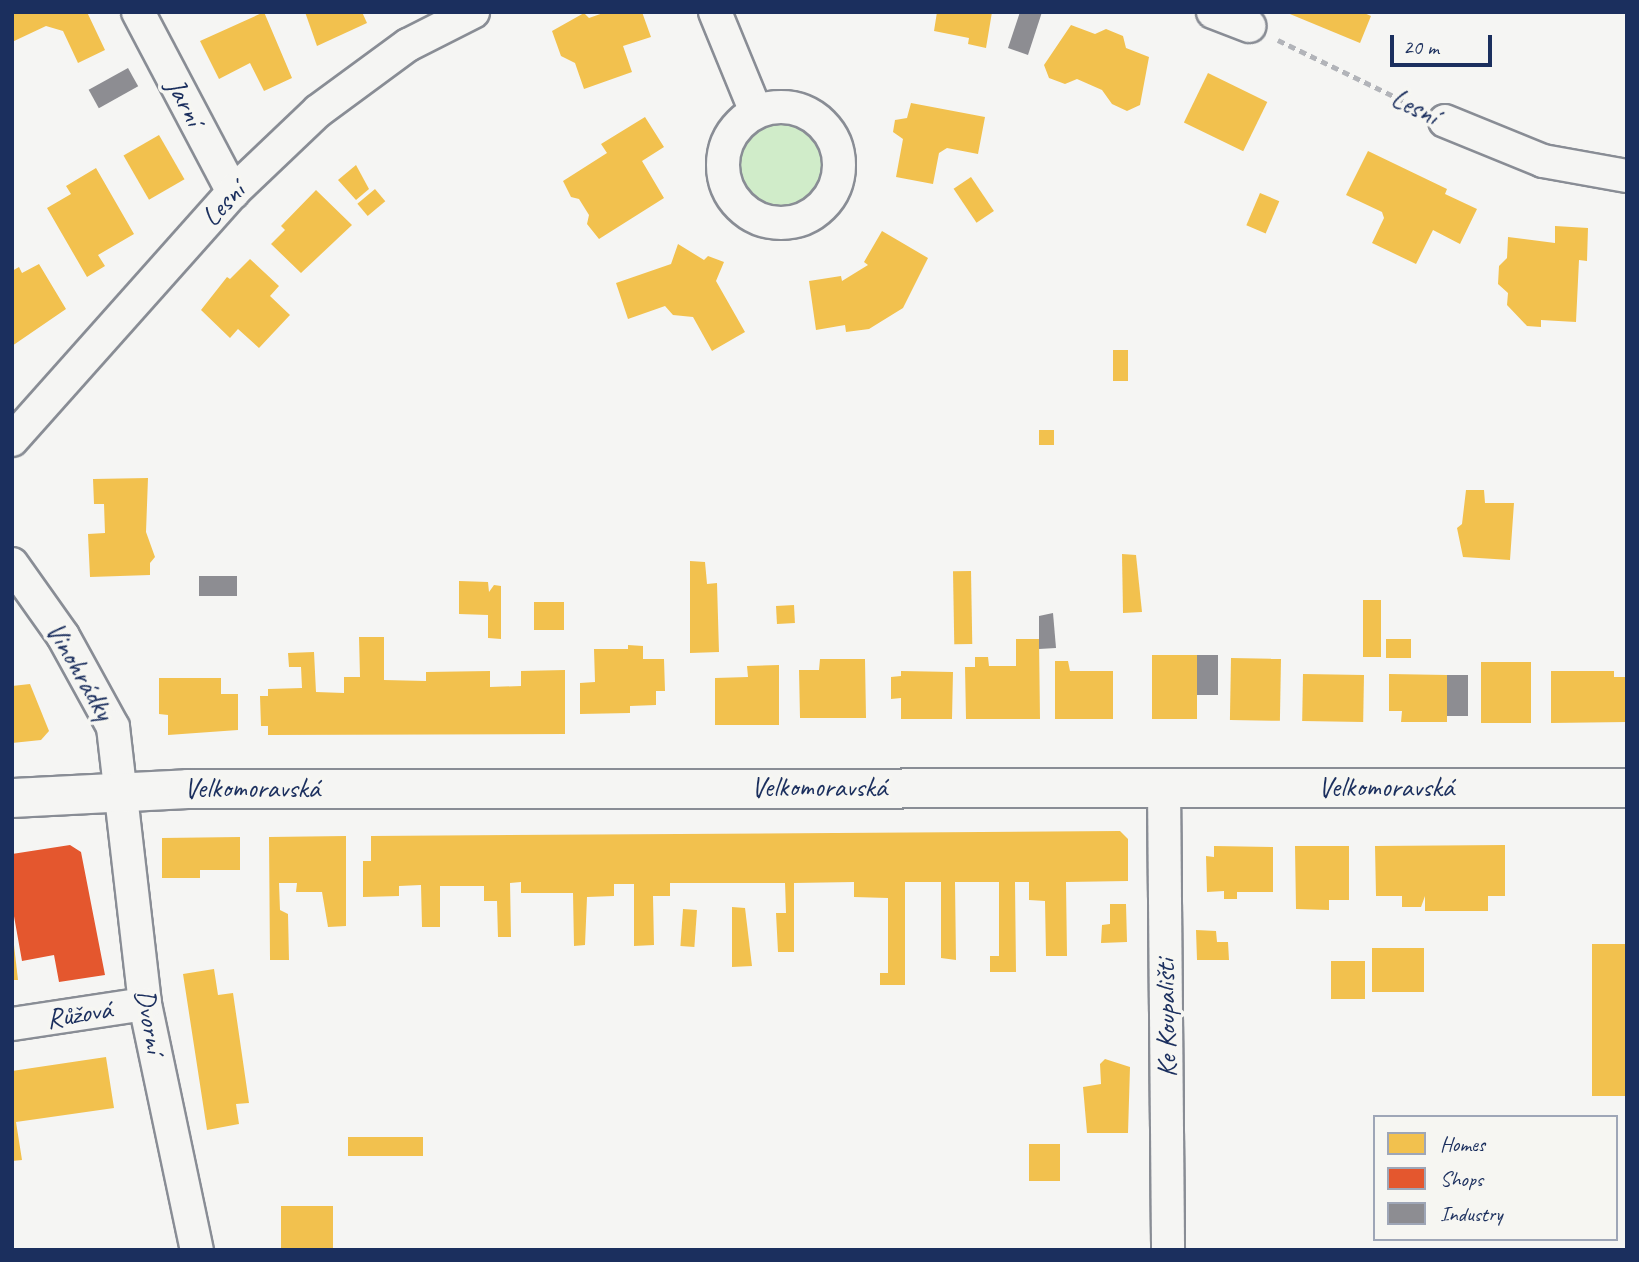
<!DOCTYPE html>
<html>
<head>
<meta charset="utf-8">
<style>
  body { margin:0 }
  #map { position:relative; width:1639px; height:1262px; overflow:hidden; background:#f5f5f3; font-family:Caveat,sans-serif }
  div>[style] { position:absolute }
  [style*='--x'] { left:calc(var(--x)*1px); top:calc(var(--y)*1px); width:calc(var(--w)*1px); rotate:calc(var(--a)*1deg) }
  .green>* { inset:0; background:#d0ecc9 }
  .round { border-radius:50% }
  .homes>* { inset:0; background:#f2c14e; transform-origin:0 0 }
  .shops>* { inset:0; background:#e4572e }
  .industry>* { inset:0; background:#8d8d92; transform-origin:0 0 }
  .path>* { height:4.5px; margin-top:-2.25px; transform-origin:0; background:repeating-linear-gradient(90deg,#b2b4b9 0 7px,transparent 0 12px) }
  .roads { filter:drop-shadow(2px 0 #898d95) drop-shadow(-2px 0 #898d95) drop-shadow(0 2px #898d95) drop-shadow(0 -2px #898d95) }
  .street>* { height:32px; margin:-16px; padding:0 16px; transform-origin:16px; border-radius:16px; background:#f5f5f3 }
  .street>.ring { margin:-16px; padding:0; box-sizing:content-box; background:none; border:32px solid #f5f5f3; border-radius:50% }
  .secondary>* { height:38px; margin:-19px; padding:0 19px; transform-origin:19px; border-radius:19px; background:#f5f5f3 }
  span { translate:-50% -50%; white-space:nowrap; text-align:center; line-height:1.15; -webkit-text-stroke:7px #f6f6f2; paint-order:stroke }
  .street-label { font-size:28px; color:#1b2f5e }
  .frame { position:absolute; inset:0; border:14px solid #1b2f5e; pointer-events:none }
  .legend { position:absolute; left:1373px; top:1115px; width:245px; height:126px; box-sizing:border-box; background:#f6f6f2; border:2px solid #9ea6b7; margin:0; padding:9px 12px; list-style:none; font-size:21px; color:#1b2f5e }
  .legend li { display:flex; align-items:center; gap:14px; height:35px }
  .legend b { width:35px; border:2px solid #9ea6b7 }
  .scale { position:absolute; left:1390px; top:35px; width:102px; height:32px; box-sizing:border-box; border:4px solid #1b2f5e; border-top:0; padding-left:9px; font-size:21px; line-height:24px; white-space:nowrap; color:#1b2f5e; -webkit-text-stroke:5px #f6f6f2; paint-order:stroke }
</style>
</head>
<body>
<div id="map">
  <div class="green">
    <div class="round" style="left:732px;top:115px;width:98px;height:98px"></div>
  </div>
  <div class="homes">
    <div style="clip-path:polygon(12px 12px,87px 12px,105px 50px,78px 63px,63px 31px,46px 26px,12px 42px)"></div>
    <div style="clip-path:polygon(264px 12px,292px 78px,264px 91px,250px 63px,219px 79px,200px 41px)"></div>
    <div style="clip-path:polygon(305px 12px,362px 12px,367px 23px,317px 46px)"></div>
    <div style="clip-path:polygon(606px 12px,642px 12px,651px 37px,623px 46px,632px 72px,584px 89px,575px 63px,561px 56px,552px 31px,584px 13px,589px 18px)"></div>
    <div style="clip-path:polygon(937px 12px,992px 12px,986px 48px,968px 44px,969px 38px,934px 31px)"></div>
    <div style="clip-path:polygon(1285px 12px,1362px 12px,1371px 16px,1360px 43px)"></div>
    <div style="clip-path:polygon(1071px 25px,1095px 34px,1106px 29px,1123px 36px,1126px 48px,1149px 57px,1140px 105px,1127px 111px,1112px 104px,1102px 90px,1077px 79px,1065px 84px,1049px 78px,1044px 65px)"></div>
    <div style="left:1208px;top:73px;width:66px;height:55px;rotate:26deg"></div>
    <div style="clip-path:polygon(911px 103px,985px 117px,978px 154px,947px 148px,939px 153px,933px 184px,896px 177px,903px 139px,893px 132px,895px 120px,907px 118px)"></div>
    <div style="clip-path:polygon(645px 117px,664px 147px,642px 161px,664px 198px,599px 239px,587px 224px,589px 215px,579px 199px,571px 197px,563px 181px,607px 153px,601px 144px)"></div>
    <div style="left:159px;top:135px;width:51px;height:41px;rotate:60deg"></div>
    <div style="clip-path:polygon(1368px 151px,1447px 189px,1445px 194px,1477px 209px,1460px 244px,1433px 230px,1416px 264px,1372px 243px,1384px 218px,1382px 212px,1346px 195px)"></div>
    <div style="clip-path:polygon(356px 165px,369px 189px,356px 200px,338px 180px)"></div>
    <div style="clip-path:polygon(96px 168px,134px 234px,98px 255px,105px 266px,87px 277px,47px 208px,71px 194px,66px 186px)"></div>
    <div style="left:971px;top:177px;width:41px;height:21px;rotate:56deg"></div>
    <div style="left:375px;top:189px;width:16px;height:23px;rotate:50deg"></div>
    <div style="clip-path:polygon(316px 190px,352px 225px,301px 273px,271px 244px,285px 230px,281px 226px)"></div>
    <div style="left:1260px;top:193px;width:21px;height:35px;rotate:23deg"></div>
    <div style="clip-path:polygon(1555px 226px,1588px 228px,1587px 261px,1579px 260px,1576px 322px,1541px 320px,1541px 327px,1527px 326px,1507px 305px,1508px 293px,1498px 284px,1499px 266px,1507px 258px,1508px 237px,1555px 243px)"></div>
    <div style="clip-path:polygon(882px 231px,928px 258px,903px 308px,869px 329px,846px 332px,845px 325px,816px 330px,809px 281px,841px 276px,842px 281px,868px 265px,864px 262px)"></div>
    <div style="clip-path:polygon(678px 244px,704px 260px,708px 256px,724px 262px,716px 281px,745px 332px,712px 351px,693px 317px,673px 315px,665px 306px,628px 319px,616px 283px,671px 264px)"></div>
    <div style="clip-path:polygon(250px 259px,279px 286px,270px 296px,290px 315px,259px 348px,238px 329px,230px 338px,201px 310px,227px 277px,230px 279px)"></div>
    <div style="clip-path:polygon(39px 264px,66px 309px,12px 346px,12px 271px,19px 267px,22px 273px)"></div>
    <div style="left:1113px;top:350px;width:15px;height:31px"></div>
    <div style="left:1039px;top:430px;width:15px;height:15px"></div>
    <div style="clip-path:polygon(148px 478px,146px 532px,155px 557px,150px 563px,150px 575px,90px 577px,88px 534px,105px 533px,104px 504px,94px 504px,93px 479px)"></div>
    <div style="clip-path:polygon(1466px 490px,1484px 490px,1485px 503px,1514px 503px,1510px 560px,1463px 557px,1457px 528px,1462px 524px)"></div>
    <div style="clip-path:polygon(1122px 554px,1136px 555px,1142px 612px,1123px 613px)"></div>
    <div style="clip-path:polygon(690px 561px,705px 562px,707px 584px,717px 583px,719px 652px,690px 653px)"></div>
    <div style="left:971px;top:571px;width:73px;height:18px;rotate:89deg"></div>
    <div style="clip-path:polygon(459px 581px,488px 582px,489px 592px,494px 585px,501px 586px,501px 639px,488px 638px,488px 615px,459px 614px)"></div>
    <div style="left:1363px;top:600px;width:18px;height:57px"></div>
    <div style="left:534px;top:602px;width:30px;height:28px"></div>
    <div style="left:794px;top:605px;width:18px;height:18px;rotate:87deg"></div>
    <div style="clip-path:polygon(359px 637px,384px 637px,384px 680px,426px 681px,426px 672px,490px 671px,490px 687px,521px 686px,521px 671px,565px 670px,565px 734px,268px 735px,268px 726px,261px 726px,260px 696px,268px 696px,268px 689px,302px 688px,301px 667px,289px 667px,288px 653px,314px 652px,316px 692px,344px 693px,344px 677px,360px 677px)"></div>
    <div style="clip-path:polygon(1016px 639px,1039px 639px,1040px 719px,966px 719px,965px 667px,975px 667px,975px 657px,988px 657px,989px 666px,1016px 666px)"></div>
    <div style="left:1386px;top:639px;width:25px;height:19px"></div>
    <div style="clip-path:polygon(628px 645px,643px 646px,643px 659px,664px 659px,665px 691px,656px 691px,656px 705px,630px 706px,630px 713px,580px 714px,580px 683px,595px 682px,594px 649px,628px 649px)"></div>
    <div style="left:1152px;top:655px;width:45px;height:64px"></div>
    <div style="left:1231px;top:658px;width:50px;height:62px;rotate:1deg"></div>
    <div style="clip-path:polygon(820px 659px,865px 659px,866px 718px,800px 718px,799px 670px,819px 670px)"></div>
    <div style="clip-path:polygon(1055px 661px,1068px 661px,1070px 671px,1113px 671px,1113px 719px,1055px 719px)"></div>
    <div style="left:1481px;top:662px;width:50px;height:61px"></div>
    <div style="clip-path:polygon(779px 665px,779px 725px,715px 725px,715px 678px,748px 677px,747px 666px)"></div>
    <div style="clip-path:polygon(901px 671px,953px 672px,952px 719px,901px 719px,901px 698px,891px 699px,891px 677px,901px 676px)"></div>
    <div style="clip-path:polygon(1551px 671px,1614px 671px,1614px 677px,1627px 677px,1627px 722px,1551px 723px)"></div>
    <div style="left:1303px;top:674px;width:61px;height:47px;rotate:1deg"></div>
    <div style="clip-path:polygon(1389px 674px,1447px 675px,1447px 722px,1401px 722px,1402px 711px,1389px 711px)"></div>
    <div style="clip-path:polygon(159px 678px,221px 678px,221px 694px,238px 694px,238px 730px,168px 735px,168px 715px,159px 714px)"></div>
    <div style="clip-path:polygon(30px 684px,49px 731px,41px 740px,12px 743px,12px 686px)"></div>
    <div style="clip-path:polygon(1120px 831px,1128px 839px,1128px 881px,1066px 882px,1067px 956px,1046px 956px,1045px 901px,1029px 900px,1029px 882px,1015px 882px,1016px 972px,990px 972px,990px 956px,999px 956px,999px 882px,955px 882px,956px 960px,941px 958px,941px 882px,905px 882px,905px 985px,880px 985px,880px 973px,888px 973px,888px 898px,854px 897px,854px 882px,794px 883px,794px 952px,778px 952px,776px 913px,786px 913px,785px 883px,670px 883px,670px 896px,653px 896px,654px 945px,634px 946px,634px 884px,614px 884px,614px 896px,587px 897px,585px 945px,574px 946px,573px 893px,521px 893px,521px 882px,510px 883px,511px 937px,498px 937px,497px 901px,484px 901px,484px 886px,440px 886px,440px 927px,422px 927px,421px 885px,399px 886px,399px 896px,363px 897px,363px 861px,371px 861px,371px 836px)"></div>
    <div style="clip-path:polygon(346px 836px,346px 926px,328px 927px,322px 892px,296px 892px,297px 883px,279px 883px,280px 910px,288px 914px,289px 960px,270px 960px,269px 837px)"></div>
    <div style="clip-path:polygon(240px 837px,240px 870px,200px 870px,200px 878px,162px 878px,162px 838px)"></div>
    <div style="clip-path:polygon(1505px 845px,1505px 896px,1488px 896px,1488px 911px,1425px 911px,1425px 896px,1421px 907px,1402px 907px,1402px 896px,1376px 896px,1375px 846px)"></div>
    <div style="clip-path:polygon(1214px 846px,1273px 847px,1273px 892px,1237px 892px,1237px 899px,1224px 899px,1224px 891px,1207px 892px,1206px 856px,1214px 857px)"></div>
    <div style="clip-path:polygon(1295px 846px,1349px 846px,1349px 900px,1329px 900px,1329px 910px,1296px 909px)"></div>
    <div style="clip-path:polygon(1110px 904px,1126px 904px,1127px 942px,1101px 943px,1102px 925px,1110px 924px)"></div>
    <div style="clip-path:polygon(732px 907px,745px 908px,752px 966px,732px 967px)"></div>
    <div style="left:683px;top:909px;width:14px;height:37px;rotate:4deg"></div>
    <div style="clip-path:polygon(1196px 930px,1216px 931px,1217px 942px,1228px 942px,1229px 960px,1197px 960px)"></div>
    <div style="left:1627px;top:944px;width:152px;height:35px;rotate:90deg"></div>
    <div style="clip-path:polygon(14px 945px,18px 980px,12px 980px,12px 946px)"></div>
    <div style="left:1424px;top:948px;width:44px;height:52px;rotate:90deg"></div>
    <div style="left:1331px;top:961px;width:34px;height:38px"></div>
    <div style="clip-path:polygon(214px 969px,218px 995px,233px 993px,249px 1103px,236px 1104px,239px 1124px,207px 1130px,183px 974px)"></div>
    <div style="clip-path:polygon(106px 1057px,114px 1108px,16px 1122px,22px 1160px,12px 1161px,12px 1071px)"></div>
    <div style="clip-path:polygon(1105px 1059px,1130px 1067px,1128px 1133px,1087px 1133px,1083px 1087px,1101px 1084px,1100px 1064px)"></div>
    <div style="left:423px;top:1137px;width:19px;height:75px;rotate:90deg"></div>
    <div style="left:1029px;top:1144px;width:31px;height:37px"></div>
    <div style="left:281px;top:1206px;width:52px;height:44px"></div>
  </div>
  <div class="shops">
    <div style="clip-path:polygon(70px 845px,81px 852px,105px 975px,59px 982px,54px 955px,22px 961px,12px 905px,12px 854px)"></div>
  </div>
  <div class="industry">
    <div style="clip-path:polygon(1020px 12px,1042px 12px,1028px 55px,1008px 48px)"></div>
    <div style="left:128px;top:68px;width:21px;height:45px;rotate:61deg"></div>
    <div style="left:237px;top:576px;width:20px;height:38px;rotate:90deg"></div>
    <div style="clip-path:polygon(1053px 613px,1056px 648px,1039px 649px,1039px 616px)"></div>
    <div style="left:1197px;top:655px;width:21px;height:40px"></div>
    <div style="left:1447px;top:675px;width:21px;height:41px"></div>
  </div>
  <div class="path">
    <div style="--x:1278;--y:40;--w:156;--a:25.9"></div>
  </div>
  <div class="roads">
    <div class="street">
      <div style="--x:138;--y:12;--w:204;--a:62.2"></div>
      <div style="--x:715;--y:12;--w:108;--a:67.7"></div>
      <div style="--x:1213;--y:12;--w:39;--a:21"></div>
      <div class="ring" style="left:723px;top:107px;width:84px;height:84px"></div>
      <div style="--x:1445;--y:121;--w:106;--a:22.2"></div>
      <div style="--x:1543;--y:161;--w:85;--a:10.1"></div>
      <div style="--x:12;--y:440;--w:332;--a:-48.3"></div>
      <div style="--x:233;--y:192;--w:117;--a:-43.6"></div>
      <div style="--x:318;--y:111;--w:112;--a:-36.3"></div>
      <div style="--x:408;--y:45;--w:73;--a:-26.9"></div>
      <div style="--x:12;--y:564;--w:88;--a:54.7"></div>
      <div style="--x:63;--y:636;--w:104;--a:61.2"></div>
      <div style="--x:113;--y:727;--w:279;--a:83.4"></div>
      <div style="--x:145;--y:1004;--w:251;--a:78.1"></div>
      <div style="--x:1164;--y:786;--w:464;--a:89.5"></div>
      <div style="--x:12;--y:1024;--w:134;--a:-8.6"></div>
    </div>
    <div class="secondary">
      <div style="--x:12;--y:798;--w:176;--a:-2.9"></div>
      <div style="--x:188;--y:789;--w:1439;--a:-0.04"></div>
    </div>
  </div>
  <div class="street-label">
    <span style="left:185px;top:102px;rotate:62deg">Jarní</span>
    <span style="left:1415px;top:107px;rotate:26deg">Lesní</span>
    <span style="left:223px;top:204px;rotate:-47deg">Lesní</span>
    <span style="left:80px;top:671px;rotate:60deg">Vinohrádky</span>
    <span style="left:819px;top:787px">Velkomoravská</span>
    <span style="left:1386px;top:787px">Velkomoravská</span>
    <span style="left:252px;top:788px">Velkomoravská</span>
    <span style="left:79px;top:1014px;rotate:-9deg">Růžová</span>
    <span style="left:1166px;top:1018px;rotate:-91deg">Ke Koupališti</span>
    <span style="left:150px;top:1021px;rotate:80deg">Dvorní</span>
  </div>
  <div class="frame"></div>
  <ul class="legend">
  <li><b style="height:19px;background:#f2c14e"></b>Homes</li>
  <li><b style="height:19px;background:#e4572e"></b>Shops</li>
  <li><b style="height:19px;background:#8d8d92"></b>Industry</li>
  </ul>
  <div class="scale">20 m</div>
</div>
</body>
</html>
